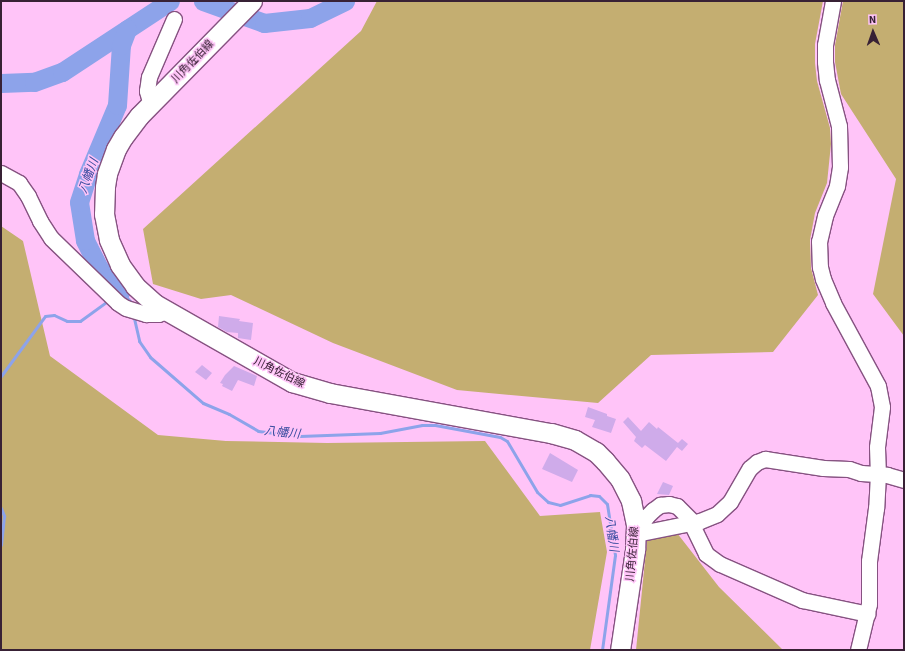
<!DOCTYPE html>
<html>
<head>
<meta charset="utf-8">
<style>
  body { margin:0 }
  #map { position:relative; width:905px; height:651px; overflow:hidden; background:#ffc4f8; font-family:"Source Sans 3","Noto Sans JP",sans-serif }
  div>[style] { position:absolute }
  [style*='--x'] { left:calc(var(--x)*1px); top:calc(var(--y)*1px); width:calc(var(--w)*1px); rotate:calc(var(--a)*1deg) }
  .green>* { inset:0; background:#c4ae71 }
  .stream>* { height:3px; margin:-1.5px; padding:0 1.5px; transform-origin:1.5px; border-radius:1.5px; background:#8da3ea }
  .river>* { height:19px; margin:-9.5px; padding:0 9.5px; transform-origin:9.5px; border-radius:9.5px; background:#8da3ea }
  .building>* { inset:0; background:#cfabea }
  .roads { filter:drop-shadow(1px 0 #865281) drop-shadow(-1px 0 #865281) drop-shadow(0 1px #865281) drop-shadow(0 -1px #865281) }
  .minor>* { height:15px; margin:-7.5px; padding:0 7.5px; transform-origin:7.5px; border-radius:7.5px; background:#fff }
  .major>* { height:19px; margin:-9.5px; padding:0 9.5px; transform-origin:9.5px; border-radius:9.5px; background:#fff }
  span { translate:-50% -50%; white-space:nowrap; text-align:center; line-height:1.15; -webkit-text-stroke:3px #ffc4f8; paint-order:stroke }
  .street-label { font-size:11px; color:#382135 }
  .water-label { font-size:12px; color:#384c9f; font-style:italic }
  .frame { position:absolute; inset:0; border:2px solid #382135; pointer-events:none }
  .north { position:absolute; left:853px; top:12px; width:40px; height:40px; -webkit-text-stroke:3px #ffc4f8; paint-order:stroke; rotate:358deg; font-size:11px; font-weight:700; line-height:16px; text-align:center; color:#382135 }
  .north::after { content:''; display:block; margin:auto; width:14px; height:18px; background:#382135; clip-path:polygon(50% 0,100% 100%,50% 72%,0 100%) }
</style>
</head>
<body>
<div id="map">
  <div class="green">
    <div style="clip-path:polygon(377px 1px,823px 1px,815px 44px,815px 63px,817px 81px,830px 128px,831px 144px,827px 183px,815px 213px,810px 240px,811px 268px,818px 295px,773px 352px,651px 355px,598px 403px,457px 390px,333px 343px,231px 295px,201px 299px,153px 284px,143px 229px,361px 31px)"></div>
    <div style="clip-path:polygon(843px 1px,904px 1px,904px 336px,873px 294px,896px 179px,841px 94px,835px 62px,835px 45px)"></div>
    <div style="clip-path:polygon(1px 226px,23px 241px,50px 356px,158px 435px,226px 441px,327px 443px,485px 441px,540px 516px,600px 512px,607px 552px,590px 650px,1px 650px)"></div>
    <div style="clip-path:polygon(677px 533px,719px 587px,783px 650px,636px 650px,647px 541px)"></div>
  </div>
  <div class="stream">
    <div style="--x:115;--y:295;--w:7;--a:-34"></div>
    <div style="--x:121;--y:291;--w:13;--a:48"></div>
    <div style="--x:130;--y:301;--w:4;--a:76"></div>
    <div style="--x:133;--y:314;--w:28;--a:77"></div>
    <div style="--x:139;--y:341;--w:19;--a:55"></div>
    <div style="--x:150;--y:357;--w:70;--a:41"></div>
    <div style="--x:203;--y:403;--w:28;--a:23"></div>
    <div style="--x:229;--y:414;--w:34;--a:30"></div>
    <div style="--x:258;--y:431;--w:42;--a:6.8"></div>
    <div style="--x:300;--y:436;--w:80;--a:-2.1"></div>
    <div style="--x:380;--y:433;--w:43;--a:-10.8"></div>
    <div style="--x:422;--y:425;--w:13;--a:0"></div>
    <div style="--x:435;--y:425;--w:66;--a:10.5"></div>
    <div style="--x:500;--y:437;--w:8;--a:30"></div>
    <div style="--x:507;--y:441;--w:59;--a:59.5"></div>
    <div style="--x:537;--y:492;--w:15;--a:42"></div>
    <div style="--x:548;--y:502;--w:12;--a:14"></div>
    <div style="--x:560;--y:505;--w:32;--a:-18"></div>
    <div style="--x:590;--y:495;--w:9;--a:6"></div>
    <div style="--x:599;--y:496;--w:11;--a:45"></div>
    <div style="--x:607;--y:504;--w:52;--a:81.1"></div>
    <div style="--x:615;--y:555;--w:96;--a:97.8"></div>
    <div style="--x:1;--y:376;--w:74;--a:-53.7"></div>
    <div style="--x:45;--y:316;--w:9;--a:-6"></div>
    <div style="--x:54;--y:315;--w:14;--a:25"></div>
    <div style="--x:67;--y:321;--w:13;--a:0"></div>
    <div style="--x:80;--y:321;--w:36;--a:-36"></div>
    <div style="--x:1;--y:508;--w:9;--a:69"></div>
    <div style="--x:4;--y:516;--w:29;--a:96"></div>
  </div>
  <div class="river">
    <div style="--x:203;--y:1;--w:65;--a:19.8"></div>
    <div style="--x:264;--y:23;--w:46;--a:-6.2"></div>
    <div style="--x:310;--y:18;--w:39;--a:-26"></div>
    <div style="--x:1;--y:83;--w:33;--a:-2"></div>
    <div style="--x:34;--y:82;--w:30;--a:-20"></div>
    <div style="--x:62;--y:72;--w:129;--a:-33.3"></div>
    <div style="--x:121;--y:291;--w:32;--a:-134"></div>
    <div style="--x:99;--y:268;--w:31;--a:-117"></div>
    <div style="--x:85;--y:240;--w:38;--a:-99"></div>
    <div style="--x:79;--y:202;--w:29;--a:-72"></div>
    <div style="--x:88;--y:174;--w:75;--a:-67.2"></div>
    <div style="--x:117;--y:105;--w:60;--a:-86.2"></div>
    <div style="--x:121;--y:45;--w:17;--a:-69"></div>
  </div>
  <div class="building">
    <div style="clip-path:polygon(219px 316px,240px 319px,239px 321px,253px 323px,251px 340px,238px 338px,238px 333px,227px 332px,218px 327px)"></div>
    <div style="clip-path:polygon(202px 365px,212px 373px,206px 380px,195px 372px)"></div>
    <div style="clip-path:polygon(234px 366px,257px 376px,254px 386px,238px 380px,232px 391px,222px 386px,223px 384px,220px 383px,225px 375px)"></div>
    <div style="clip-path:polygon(588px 407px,607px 414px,607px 416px,616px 419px,611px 433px,592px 427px,595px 420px,585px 417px)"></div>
    <div style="clip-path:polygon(628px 417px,641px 431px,649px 422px,657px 429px,658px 427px,678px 443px,682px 439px,688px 444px,682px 451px,677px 447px,666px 461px,645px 445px,642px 448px,634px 441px,636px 437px,623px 422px)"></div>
    <div style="clip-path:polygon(550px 453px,578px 470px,572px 482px,542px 469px)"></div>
    <div style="clip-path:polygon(663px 482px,673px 486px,669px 495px,657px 494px)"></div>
  </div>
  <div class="roads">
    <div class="minor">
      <div style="--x:833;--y:1;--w:45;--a:100.3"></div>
      <div style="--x:825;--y:45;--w:17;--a:90"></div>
      <div style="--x:825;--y:62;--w:18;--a:84"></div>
      <div style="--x:827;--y:80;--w:48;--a:75.4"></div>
      <div style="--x:839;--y:126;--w:41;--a:88.6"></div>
      <div style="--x:840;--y:167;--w:19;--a:99"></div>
      <div style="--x:837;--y:186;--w:32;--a:112"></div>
      <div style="--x:825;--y:216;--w:26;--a:103"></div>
      <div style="--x:819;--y:241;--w:26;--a:88"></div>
      <div style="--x:820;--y:267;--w:12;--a:76"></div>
      <div style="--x:823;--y:279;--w:26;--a:67"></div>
      <div style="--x:833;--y:303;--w:94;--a:61.5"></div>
      <div style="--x:878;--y:386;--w:21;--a:79"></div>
      <div style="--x:882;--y:407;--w:40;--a:97.1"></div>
      <div style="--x:877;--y:447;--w:27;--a:88"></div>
      <div style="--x:878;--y:474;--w:34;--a:93"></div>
      <div style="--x:876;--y:508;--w:53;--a:97.5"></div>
      <div style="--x:869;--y:561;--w:43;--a:90"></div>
      <div style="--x:869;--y:604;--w:47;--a:103.4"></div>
      <div style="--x:151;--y:105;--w:15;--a:-106"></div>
      <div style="--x:147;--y:91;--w:14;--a:-82"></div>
      <div style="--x:149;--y:77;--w:63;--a:-66.7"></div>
      <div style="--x:1;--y:173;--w:21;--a:29"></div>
      <div style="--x:19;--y:183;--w:16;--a:55"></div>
      <div style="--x:28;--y:196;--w:28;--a:64"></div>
      <div style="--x:40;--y:221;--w:20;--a:57"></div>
      <div style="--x:51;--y:238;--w:93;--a:44.1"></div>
      <div style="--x:118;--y:303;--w:9;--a:32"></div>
      <div style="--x:126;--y:308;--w:21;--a:17"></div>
      <div style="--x:146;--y:314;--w:12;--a:0"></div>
      <div style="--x:158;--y:314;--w:9;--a:-18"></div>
      <div style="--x:691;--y:523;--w:34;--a:64"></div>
      <div style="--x:706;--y:554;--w:17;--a:36"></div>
      <div style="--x:720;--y:564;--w:90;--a:23.7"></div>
      <div style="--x:802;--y:600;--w:67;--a:12"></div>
      <div style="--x:636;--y:534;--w:65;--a:-11.5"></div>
      <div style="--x:700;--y:521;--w:18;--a:-22"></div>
      <div style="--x:717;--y:514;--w:18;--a:-43"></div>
      <div style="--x:730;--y:502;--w:39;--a:-60"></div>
      <div style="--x:750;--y:468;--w:9;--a:-41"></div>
      <div style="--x:757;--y:462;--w:9;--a:-21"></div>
      <div style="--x:765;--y:459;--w:59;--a:8.8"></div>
      <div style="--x:823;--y:468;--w:26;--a:2"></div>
      <div style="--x:849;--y:469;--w:13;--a:18"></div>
      <div style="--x:861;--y:473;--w:26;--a:4"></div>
      <div style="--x:887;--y:475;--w:18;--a:16"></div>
      <div style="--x:636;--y:534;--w:21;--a:-59"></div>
      <div style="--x:647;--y:516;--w:8;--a:-45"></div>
      <div style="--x:653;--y:510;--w:9;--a:-36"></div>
      <div style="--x:660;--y:505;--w:9;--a:-6"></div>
      <div style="--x:669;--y:504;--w:8;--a:14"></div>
      <div style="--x:677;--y:506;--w:23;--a:45"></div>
    </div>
    <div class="major">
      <div style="--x:252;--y:1;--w:161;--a:134.5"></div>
      <div style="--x:139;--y:116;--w:26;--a:127"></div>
      <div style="--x:123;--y:137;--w:14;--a:120"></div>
      <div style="--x:116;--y:149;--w:27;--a:110"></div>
      <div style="--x:107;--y:174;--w:13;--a:99"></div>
      <div style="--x:105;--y:187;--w:27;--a:92"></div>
      <div style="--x:104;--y:214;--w:26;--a:79"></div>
      <div style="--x:109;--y:240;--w:27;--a:66"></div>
      <div style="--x:120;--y:265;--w:26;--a:54"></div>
      <div style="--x:135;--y:286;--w:27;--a:42"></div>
      <div style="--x:155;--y:304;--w:158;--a:29.7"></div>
      <div style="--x:292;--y:382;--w:40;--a:16"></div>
      <div style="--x:330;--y:393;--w:225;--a:10.3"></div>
      <div style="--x:551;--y:433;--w:25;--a:16"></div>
      <div style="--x:575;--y:440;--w:24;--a:30"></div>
      <div style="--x:596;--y:452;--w:13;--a:45"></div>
      <div style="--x:605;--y:461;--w:23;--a:50"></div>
      <div style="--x:620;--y:479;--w:25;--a:63"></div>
      <div style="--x:631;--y:501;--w:25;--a:78"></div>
      <div style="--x:636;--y:525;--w:25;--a:92"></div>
      <div style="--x:635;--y:550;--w:101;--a:98.5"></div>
    </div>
  </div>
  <div class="street-label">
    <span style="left:193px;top:62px;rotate:-46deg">川角佐伯線</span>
    <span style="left:279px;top:373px;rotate:26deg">川角佐伯線</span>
    <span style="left:633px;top:554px;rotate:-85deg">川角佐伯線</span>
  </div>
  <div class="water-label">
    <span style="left:89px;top:176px;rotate:-70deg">八幡川</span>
    <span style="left:282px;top:433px;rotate:6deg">八幡川</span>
    <span style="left:611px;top:534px;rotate:82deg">八幡川</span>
  </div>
  <div class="frame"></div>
  <div class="north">N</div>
</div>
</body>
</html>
